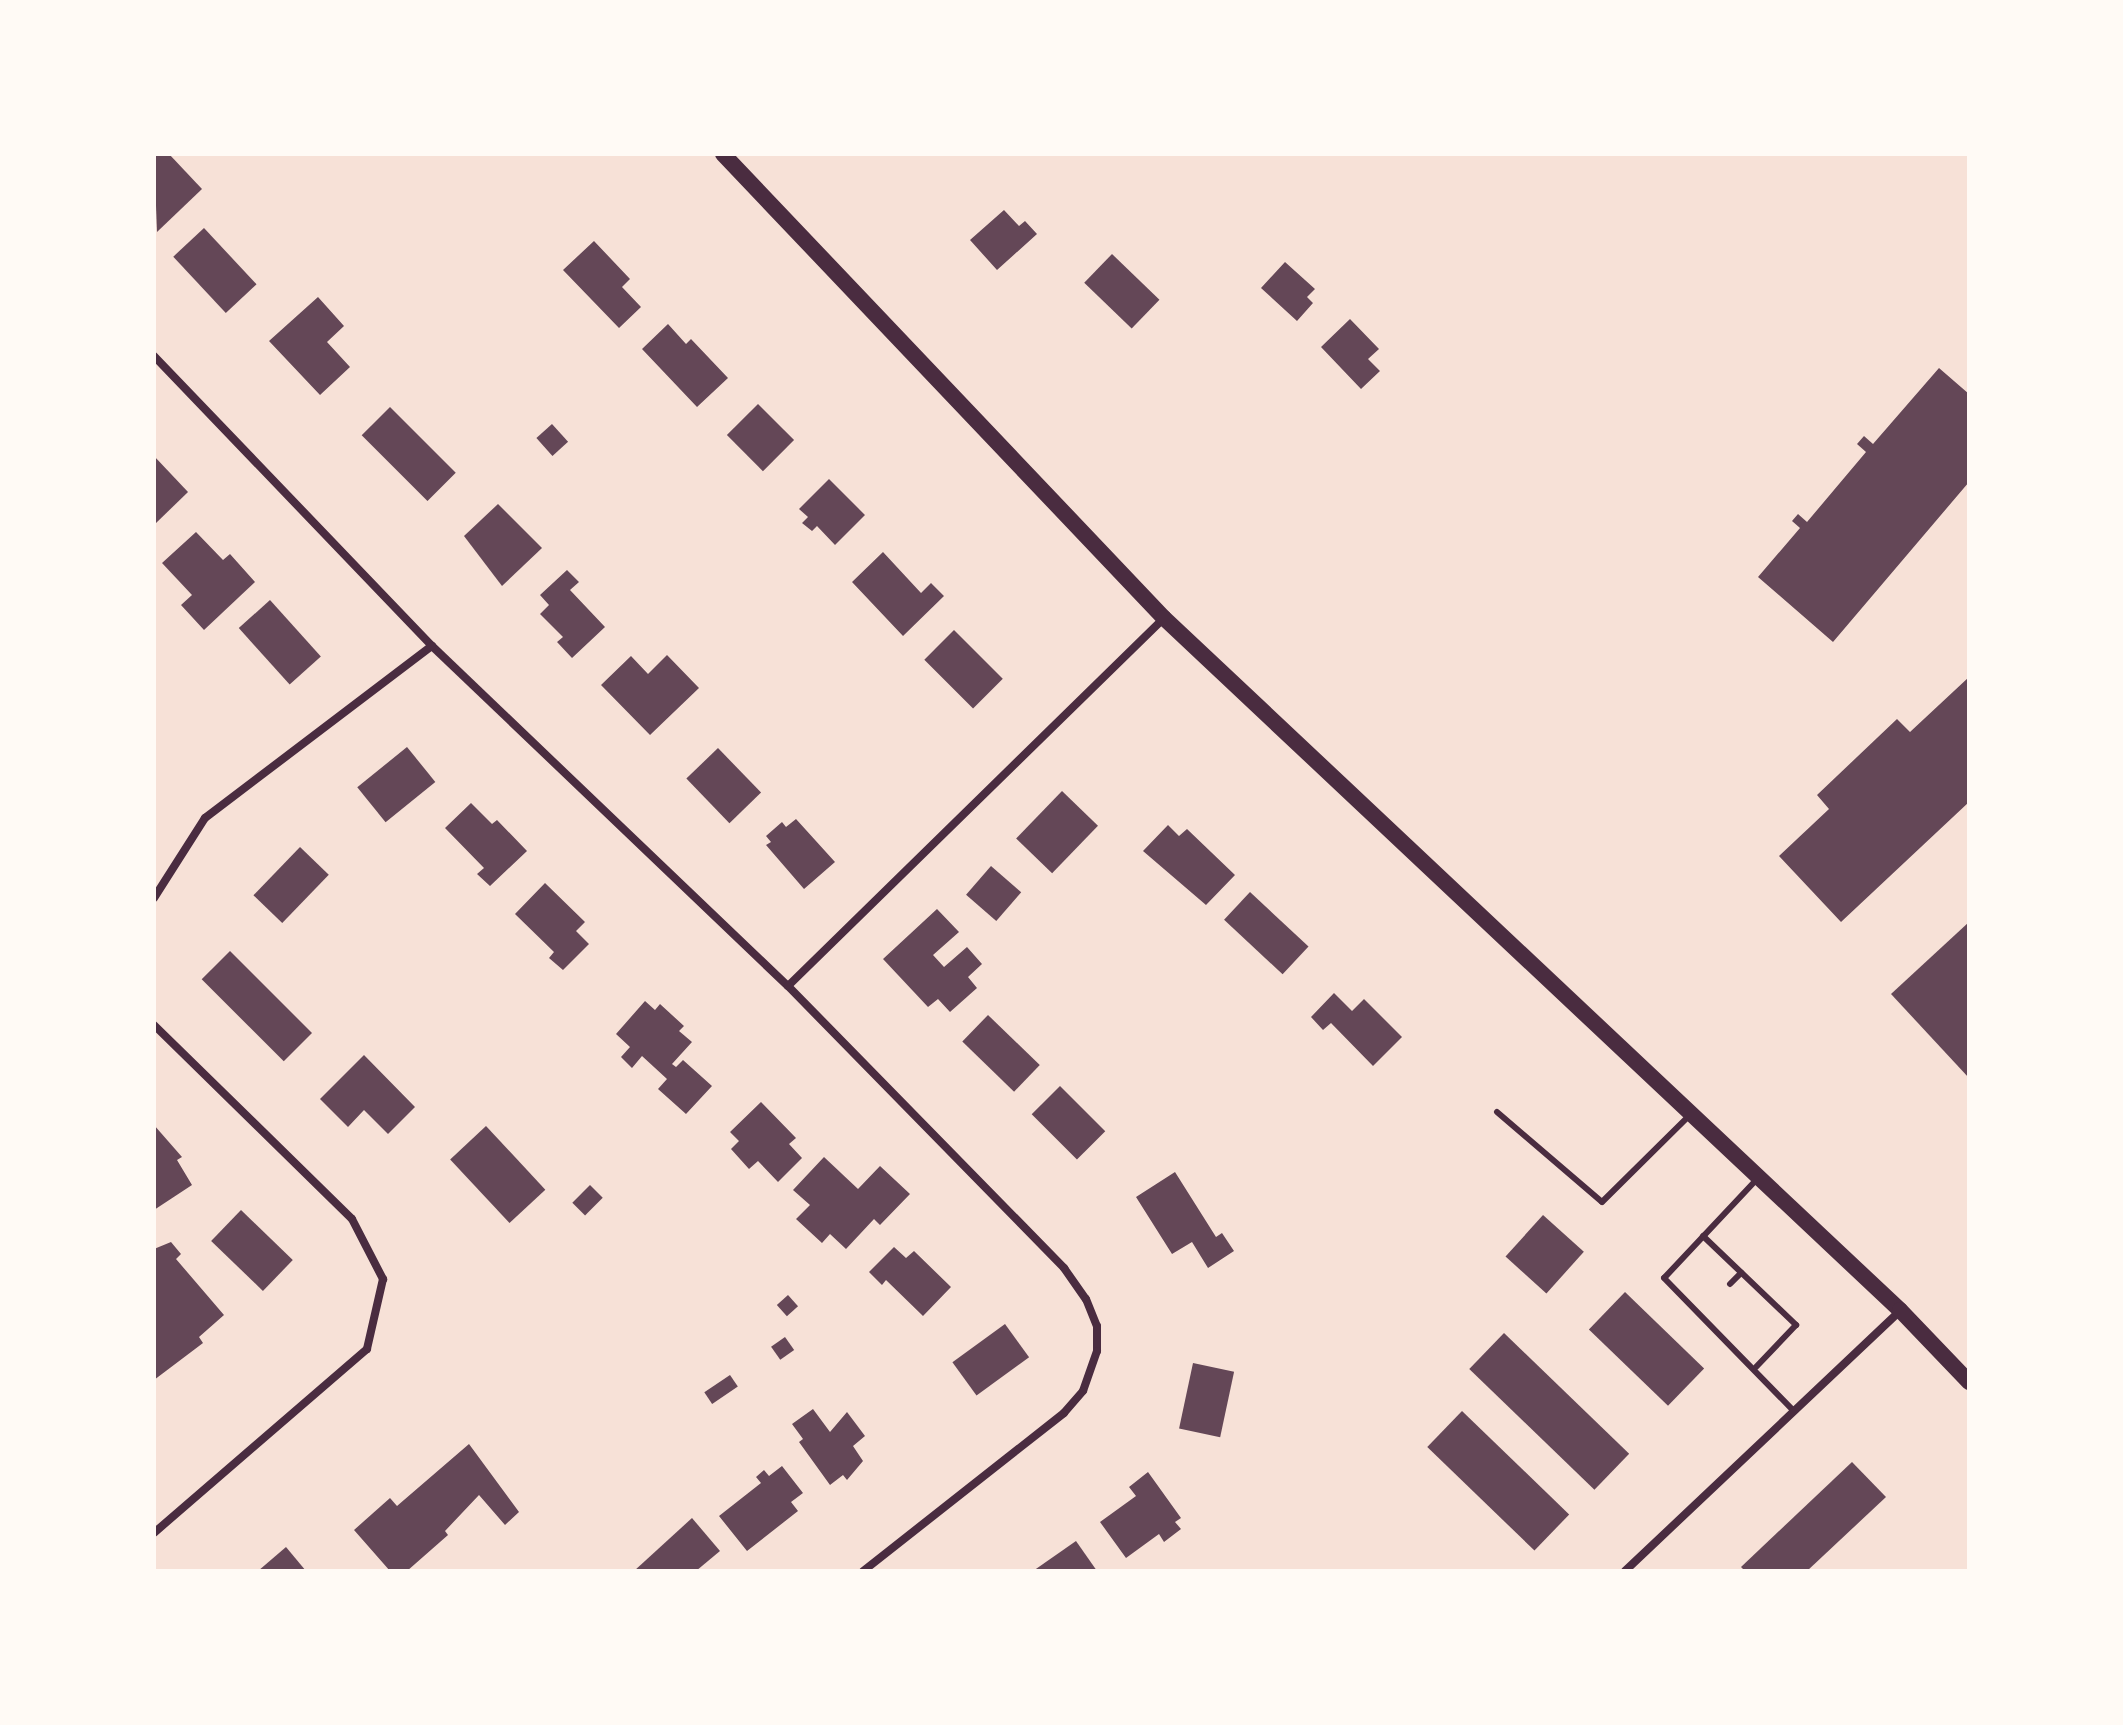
<!DOCTYPE html>
<html>
<head>
<meta charset="utf-8">
<style>
  body { margin:0 }
  #map { position:relative; width:2123px; height:1725px; overflow:hidden; background:#f7e1d7; font-family:Spectral,serif }
  div>[style] { position:absolute }
  [style*='--x'] { left:calc(var(--x)*1px); top:calc(var(--y)*1px); width:calc(var(--w)*1px); rotate:calc(var(--a)*1deg) }
  .building>* { inset:0; background:#644757; transform-origin:0 0 }
  .service>* { height:6px; margin:-3px; padding:0 3px; transform-origin:3px; border-radius:3px; background:#4a2c40 }
  .minor>* { height:8px; margin:-4px; padding:0 4px; transform-origin:4px; border-radius:4px; background:#4a2c40 }
  .secondary>* { height:16px; margin:-8px; padding:0 8px; transform-origin:8px; border-radius:8px; background:#4a2c40 }
  span { translate:-50% -50%; white-space:nowrap; text-align:center; line-height:1.15; -webkit-text-stroke:6px #fffaf5; paint-order:stroke }
  .frame { position:absolute; inset:0; border:156px solid #fffaf5; pointer-events:none }
</style>
</head>
<body>
<div id="map">
  <div class="building">
    <div style="clip-path:polygon(154px 154px,169px 154px,202px 189px,157px 232px)"></div>
    <div style="clip-path:polygon(1004px 210px,1019px 226px,1025px 221px,1037px 234px,997px 270px,970px 240px)"></div>
    <div style="left:204px;top:228px;width:77px;height:42px;rotate:47deg"></div>
    <div style="clip-path:polygon(594px 241px,630px 279px,622px 287px,641px 307px,619px 328px,563px 270px)"></div>
    <div style="left:1112px;top:254px;width:66px;height:40px;rotate:44deg"></div>
    <div style="clip-path:polygon(1285px 262px,1315px 289px,1307px 297px,1313px 303px,1297px 321px,1261px 288px)"></div>
    <div style="clip-path:polygon(318px 297px,344px 326px,327px 342px,350px 367px,320px 395px,269px 341px)"></div>
    <div style="clip-path:polygon(1350px 319px,1379px 349px,1368px 359px,1380px 371px,1361px 389px,1321px 347px)"></div>
    <div style="clip-path:polygon(668px 324px,686px 344px,691px 339px,728px 378px,697px 407px,642px 349px)"></div>
    <div style="clip-path:polygon(1939px 368px,1969px 394px,1969px 482px,1833px 642px,1758px 577px,1800px 528px,1792px 521px,1798px 514px,1807px 522px,1866px 452px,1857px 444px,1864px 436px,1873px 444px)"></div>
    <div style="left:758px;top:404px;width:51px;height:44px;rotate:45deg"></div>
    <div style="left:390px;top:407px;width:93px;height:40px;rotate:45deg"></div>
    <div style="left:552px;top:424px;width:24px;height:21px;rotate:48deg"></div>
    <div style="clip-path:polygon(154px 456px,188px 492px,154px 525px)"></div>
    <div style="clip-path:polygon(829px 479px,865px 515px,835px 545px,817px 526px,812px 531px,802px 523px,808px 517px,799px 509px)"></div>
    <div style="clip-path:polygon(498px 504px,542px 548px,502px 586px,464px 536px)"></div>
    <div style="clip-path:polygon(196px 532px,223px 560px,230px 554px,255px 582px,204px 630px,181px 605px,192px 595px,162px 563px)"></div>
    <div style="clip-path:polygon(883px 552px,921px 593px,931px 583px,944px 596px,903px 636px,852px 582px)"></div>
    <div style="clip-path:polygon(567px 570px,579px 582px,570px 590px,605px 627px,572px 658px,557px 642px,563px 637px,540px 614px,549px 605px,540px 595px)"></div>
    <div style="left:270px;top:600px;width:76px;height:42px;rotate:48deg"></div>
    <div style="left:954px;top:630px;width:69px;height:42px;rotate:45deg"></div>
    <div style="clip-path:polygon(667px 655px,699px 688px,650px 735px,601px 685px,631px 656px,648px 674px)"></div>
    <div style="clip-path:polygon(1969px 677px,1969px 802px,1841px 922px,1779px 856px,1829px 809px,1817px 795px,1897px 719px,1910px 732px)"></div>
    <div style="left:407px;top:747px;width:45px;height:64px;rotate:51deg"></div>
    <div style="left:718px;top:748px;width:62px;height:44px;rotate:46deg"></div>
    <div style="left:1062px;top:791px;width:50px;height:66px;rotate:44deg"></div>
    <div style="clip-path:polygon(471px 803px,492px 824px,497px 820px,527px 851px,490px 886px,477px 874px,484px 868px,445px 828px)"></div>
    <div style="clip-path:polygon(796px 819px,835px 862px,804px 889px,766px 845px,771px 842px,766px 836px,782px 822px,786px 827px)"></div>
    <div style="clip-path:polygon(1168px 825px,1179px 836px,1187px 829px,1235px 875px,1206px 905px,1143px 851px)"></div>
    <div style="left:300px;top:847px;width:40px;height:67px;rotate:44deg"></div>
    <div style="left:991px;top:866px;width:40px;height:38px;rotate:41deg"></div>
    <div style="clip-path:polygon(545px 883px,585px 922px,576px 931px,589px 944px,563px 970px,549px 958px,554px 952px,515px 914px)"></div>
    <div style="left:1250px;top:892px;width:80px;height:38px;rotate:43deg"></div>
    <div style="clip-path:polygon(937px 909px,959px 932px,933px 955px,944px 967px,967px 947px,982px 964px,968px 977px,977px 988px,950px 1012px,938px 999px,928px 1007px,883px 959px)"></div>
    <div style="clip-path:polygon(1969px 922px,1969px 1078px,1891px 994px)"></div>
    <div style="left:230px;top:951px;width:116px;height:40px;rotate:45deg"></div>
    <div style="clip-path:polygon(1334px 993px,1352px 1011px,1364px 999px,1402px 1037px,1373px 1066px,1331px 1023px,1323px 1030px,1311px 1017px)"></div>
    <div style="clip-path:polygon(645px 1001px,655px 1010px,660px 1004px,684px 1026px,679px 1031px,692px 1042px,672px 1064px,676px 1067px,683px 1060px,712px 1086px,686px 1114px,658px 1089px,667px 1079px,642px 1056px,632px 1068px,621px 1057px,630px 1047px,616px 1034px)"></div>
    <div style="left:988px;top:1015px;width:72px;height:37px;rotate:44deg"></div>
    <div style="clip-path:polygon(364px 1055px,415px 1107px,388px 1134px,364px 1110px,348px 1127px,320px 1099px)"></div>
    <div style="left:1060px;top:1086px;width:64px;height:40px;rotate:45deg"></div>
    <div style="clip-path:polygon(761px 1102px,796px 1138px,789px 1144px,802px 1158px,778px 1182px,758px 1161px,749px 1169px,731px 1149px,739px 1141px,730px 1132px)"></div>
    <div style="clip-path:polygon(154px 1125px,182px 1157px,177px 1160px,192px 1185px,154px 1210px)"></div>
    <div style="left:486px;top:1126px;width:87px;height:49px;rotate:47deg"></div>
    <div style="clip-path:polygon(824px 1157px,858px 1189px,880px 1166px,910px 1194px,880px 1225px,874px 1219px,846px 1249px,830px 1234px,822px 1243px,796px 1219px,810px 1205px,793px 1190px)"></div>
    <div style="clip-path:polygon(1175px 1172px,1216px 1237px,1222px 1233px,1234px 1251px,1208px 1268px,1192px 1242px,1172px 1254px,1136px 1197px)"></div>
    <div style="left:590px;top:1185px;width:18px;height:25px;rotate:45deg"></div>
    <div style="left:241px;top:1210px;width:72px;height:43px;rotate:44deg"></div>
    <div style="left:1543px;top:1215px;width:55px;height:56px;rotate:42deg"></div>
    <div style="clip-path:polygon(171px 1242px,181px 1254px,176px 1259px,224px 1315px,199px 1337px,203px 1343px,154px 1380px,154px 1249px)"></div>
    <div style="clip-path:polygon(894px 1247px,906px 1258px,914px 1251px,951px 1287px,923px 1316px,886px 1280px,882px 1285px,869px 1272px)"></div>
    <div style="left:1625px;top:1292px;width:110px;height:52px;rotate:44deg"></div>
    <div style="left:788px;top:1295px;width:15px;height:15px;rotate:48deg"></div>
    <div style="left:1005px;top:1324px;width:41px;height:65px;rotate:54deg"></div>
    <div style="left:1504px;top:1333px;width:174px;height:50px;rotate:44deg"></div>
    <div style="left:785px;top:1337px;width:16px;height:17px;rotate:55deg"></div>
    <div style="left:1193px;top:1363px;width:42px;height:67px;rotate:12deg"></div>
    <div style="left:730px;top:1375px;width:14px;height:31px;rotate:56deg"></div>
    <div style="clip-path:polygon(813px 1409px,830px 1432px,847px 1412px,865px 1436px,853px 1446px,863px 1461px,847px 1480px,843px 1475px,830px 1485px,799px 1442px,803px 1439px,792px 1424px)"></div>
    <div style="left:1462px;top:1411px;width:149px;height:50px;rotate:44deg"></div>
    <div style="clip-path:polygon(469px 1444px,519px 1512px,505px 1525px,479px 1495px,445px 1531px,448px 1535px,407px 1571px,390px 1571px,354px 1530px,390px 1498px,397px 1506px)"></div>
    <div style="clip-path:polygon(1852px 1462px,1886px 1497px,1807px 1571px,1745px 1571px,1741px 1567px)"></div>
    <div style="clip-path:polygon(782px 1466px,803px 1493px,791px 1502px,798px 1511px,747px 1551px,719px 1516px,761px 1483px,756px 1477px,764px 1470px,769px 1476px)"></div>
    <div style="clip-path:polygon(1148px 1472px,1181px 1518px,1175px 1522px,1181px 1529px,1164px 1542px,1159px 1534px,1126px 1558px,1100px 1522px,1136px 1496px,1129px 1487px)"></div>
    <div style="clip-path:polygon(692px 1518px,720px 1551px,696px 1571px,634px 1571px)"></div>
    <div style="clip-path:polygon(1076px 1541px,1097px 1571px,1033px 1571px)"></div>
    <div style="clip-path:polygon(286px 1547px,306px 1571px,258px 1571px)"></div>
  </div>
  <div class="service">
    <div style="--x:1497;--y:1112;--w:138;--a:40.6"></div>
    <div style="--x:1602;--y:1202;--w:122;--a:-44.7"></div>
    <div style="--x:1758;--y:1178;--w:137;--a:133.2"></div>
    <div style="--x:1664;--y:1278;--w:186;--a:45.7"></div>
    <div style="--x:1703;--y:1236;--w:129;--a:43.7"></div>
    <div style="--x:1796;--y:1325;--w:58;--a:133.6"></div>
    <div style="--x:1730;--y:1284;--w:16;--a:-45"></div>
  </div>
  <div class="minor">
    <div style="--x:154;--y:356;--w:402;--a:46.2"></div>
    <div style="--x:432;--y:646;--w:492;--a:43.7"></div>
    <div style="--x:788;--y:986;--w:395;--a:45.6"></div>
    <div style="--x:1064;--y:1268;--w:38;--a:55"></div>
    <div style="--x:1086;--y:1299;--w:29;--a:68"></div>
    <div style="--x:1097;--y:1326;--w:25;--a:90"></div>
    <div style="--x:1097;--y:1351;--w:42;--a:109.3"></div>
    <div style="--x:1083;--y:1391;--w:29;--a:131"></div>
    <div style="--x:1064;--y:1413;--w:256;--a:141.8"></div>
    <div style="--x:154;--y:898;--w:95;--a:-57.5"></div>
    <div style="--x:205;--y:818;--w:285;--a:-37.2"></div>
    <div style="--x:788;--y:986;--w:526;--a:-44.38"></div>
    <div style="--x:154;--y:1025;--w:277;--a:44.4"></div>
    <div style="--x:352;--y:1219;--w:68;--a:62.7"></div>
    <div style="--x:383;--y:1279;--w:72;--a:102.9"></div>
    <div style="--x:367;--y:1349;--w:281;--a:139.2"></div>
    <div style="--x:1625;--y:1571;--w:378;--a:-43.4"></div>
  </div>
  <div class="secondary">
    <div style="--x:723;--y:154;--w:640;--a:46.46"></div>
    <div style="--x:1164;--y:618;--w:1010;--a:43.24"></div>
    <div style="--x:1900;--y:1310;--w:100;--a:46.2"></div>
  </div>
  <div class="frame"></div>
</div>
</body>
</html>
